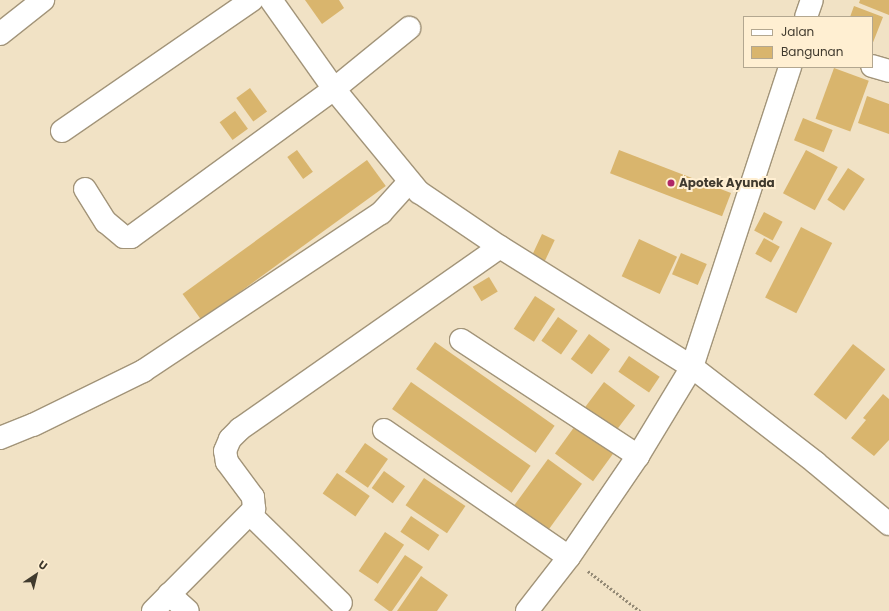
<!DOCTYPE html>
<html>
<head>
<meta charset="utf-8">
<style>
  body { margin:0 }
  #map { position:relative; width:889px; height:611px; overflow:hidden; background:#f1e2c5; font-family:Poppins,sans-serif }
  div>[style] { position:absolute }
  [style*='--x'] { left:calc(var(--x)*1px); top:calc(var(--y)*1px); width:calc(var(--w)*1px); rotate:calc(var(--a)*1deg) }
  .building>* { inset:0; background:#d9b56d; transform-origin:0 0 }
  .path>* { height:2.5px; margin-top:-1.25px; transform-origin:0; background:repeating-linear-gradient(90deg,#948a76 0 2px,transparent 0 4px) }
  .roads { filter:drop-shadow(1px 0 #a29479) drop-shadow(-1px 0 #a29479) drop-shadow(0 1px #a29479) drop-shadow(0 -1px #a29479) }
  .minor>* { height:22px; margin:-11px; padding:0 11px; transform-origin:11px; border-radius:11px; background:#fff }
  .tertiary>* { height:22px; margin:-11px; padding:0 11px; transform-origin:11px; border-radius:11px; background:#fff }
  .dots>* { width:11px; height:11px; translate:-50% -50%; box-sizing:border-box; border:2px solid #ffefd2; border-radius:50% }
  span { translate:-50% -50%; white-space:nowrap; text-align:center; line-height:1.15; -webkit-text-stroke:4px #ffefd2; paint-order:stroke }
  .poi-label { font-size:12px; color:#403a2e; font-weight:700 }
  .left { translate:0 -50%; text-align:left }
  .legend { position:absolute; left:743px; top:16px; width:130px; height:52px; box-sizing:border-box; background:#ffefd2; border:1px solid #b3a790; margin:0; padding:5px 7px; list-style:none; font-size:12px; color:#403a2e }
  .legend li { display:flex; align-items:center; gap:8px; height:20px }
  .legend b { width:20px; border:1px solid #b3a790 }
  .north { position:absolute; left:16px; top:555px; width:40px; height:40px; -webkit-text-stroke:3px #ffefd2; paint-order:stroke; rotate:35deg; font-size:11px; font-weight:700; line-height:16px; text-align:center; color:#403a2e }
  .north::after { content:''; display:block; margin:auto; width:14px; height:18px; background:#403a2e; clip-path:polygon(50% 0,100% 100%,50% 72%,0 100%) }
</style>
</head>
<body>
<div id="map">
  <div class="building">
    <div style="clip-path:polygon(305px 0,339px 0,344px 8px,322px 24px)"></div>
    <div style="clip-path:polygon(860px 0,889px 0,889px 15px,859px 3px)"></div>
    <div style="clip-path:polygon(854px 6px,883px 17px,872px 45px,872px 17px,850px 17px)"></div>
    <div style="left:834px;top:68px;width:37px;height:54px;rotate:20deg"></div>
    <div style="left:250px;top:88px;width:29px;height:17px;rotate:54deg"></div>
    <div style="clip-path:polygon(867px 96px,889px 104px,889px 134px,858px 123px)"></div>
    <div style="left:235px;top:111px;width:22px;height:19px;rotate:54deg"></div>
    <div style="left:803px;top:118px;width:32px;height:24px;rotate:22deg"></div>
    <div style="left:297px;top:150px;width:27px;height:12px;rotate:54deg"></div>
    <div style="left:619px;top:150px;width:120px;height:25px;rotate:21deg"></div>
    <div style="left:806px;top:150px;width:36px;height:49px;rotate:28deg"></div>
    <div style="left:367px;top:160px;width:32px;height:228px;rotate:54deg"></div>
    <div style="left:848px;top:168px;width:20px;height:38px;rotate:33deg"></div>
    <div style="left:764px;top:212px;width:21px;height:21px;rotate:28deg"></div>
    <div style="left:801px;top:227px;width:35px;height:79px;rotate:27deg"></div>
    <div style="left:542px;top:234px;width:14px;height:25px;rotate:25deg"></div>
    <div style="left:764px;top:238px;width:18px;height:18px;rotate:29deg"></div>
    <div style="left:639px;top:239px;width:42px;height:41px;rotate:25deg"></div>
    <div style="left:681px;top:253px;width:28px;height:23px;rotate:23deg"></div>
    <div style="left:489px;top:277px;width:17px;height:19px;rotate:59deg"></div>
    <div style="left:535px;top:296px;width:24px;height:39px;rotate:33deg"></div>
    <div style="left:558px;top:317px;width:24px;height:29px;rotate:35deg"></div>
    <div style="left:589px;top:334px;width:26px;height:31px;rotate:36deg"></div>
    <div style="left:435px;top:342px;width:146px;height:33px;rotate:35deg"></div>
    <div style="left:853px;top:344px;width:41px;height:64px;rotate:38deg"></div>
    <div style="left:629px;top:356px;width:37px;height:19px;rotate:34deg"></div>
    <div style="left:411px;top:382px;width:146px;height:33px;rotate:35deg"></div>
    <div style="left:604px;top:382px;width:39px;height:34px;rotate:37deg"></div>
    <div style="clip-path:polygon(883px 394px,889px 399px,889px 440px,874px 456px,851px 438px,866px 420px,863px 418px)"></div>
    <div style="left:575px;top:426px;width:47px;height:34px;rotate:36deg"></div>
    <div style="left:365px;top:443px;width:28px;height:35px;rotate:35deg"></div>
    <div style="left:548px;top:459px;width:42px;height:57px;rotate:36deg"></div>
    <div style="left:384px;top:471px;width:26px;height:21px;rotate:36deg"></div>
    <div style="left:337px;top:473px;width:40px;height:25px;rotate:35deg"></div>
    <div style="left:424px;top:478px;width:50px;height:33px;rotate:34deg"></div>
    <div style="left:411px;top:516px;width:34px;height:19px;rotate:34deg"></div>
    <div style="left:385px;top:532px;width:23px;height:47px;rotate:34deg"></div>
    <div style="clip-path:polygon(405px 555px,423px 567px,392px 611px,389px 611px,374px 600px)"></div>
    <div style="clip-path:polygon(421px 576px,448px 595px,437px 611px,397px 611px)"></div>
  </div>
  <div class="path">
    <div style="--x:588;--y:571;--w:66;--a:37.6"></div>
  </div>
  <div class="roads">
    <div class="minor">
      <div style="--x:271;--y:0;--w:109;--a:54.7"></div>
      <div style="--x:334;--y:89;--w:134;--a:50.5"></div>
      <div style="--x:419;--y:192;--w:98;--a:34.2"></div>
      <div style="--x:500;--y:247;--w:226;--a:32"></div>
      <div style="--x:692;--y:367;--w:157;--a:37.7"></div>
      <div style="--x:816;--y:463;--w:95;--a:39.9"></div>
      <div style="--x:0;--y:34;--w:55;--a:-38.3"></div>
      <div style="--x:872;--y:66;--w:18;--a:16"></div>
      <div style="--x:62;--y:131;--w:231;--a:-34.6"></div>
      <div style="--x:85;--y:189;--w:39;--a:58"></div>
      <div style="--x:106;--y:222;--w:23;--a:40"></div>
      <div style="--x:124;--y:237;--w:7;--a:0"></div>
      <div style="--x:131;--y:237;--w:251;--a:-36.1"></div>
      <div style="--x:334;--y:89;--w:97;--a:-39.1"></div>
      <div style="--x:461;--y:340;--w:212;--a:33.2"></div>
      <div style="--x:384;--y:430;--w:224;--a:34.5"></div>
      <div style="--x:0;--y:438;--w:35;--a:-22"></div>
      <div style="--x:33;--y:425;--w:123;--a:-26.1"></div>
      <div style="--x:143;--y:371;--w:286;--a:-33.6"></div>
      <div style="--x:381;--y:213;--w:42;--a:-47.9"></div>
      <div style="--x:250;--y:514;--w:127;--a:44.4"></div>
      <div style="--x:169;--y:594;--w:25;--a:42"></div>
      <div style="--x:153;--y:611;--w:144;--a:-45.3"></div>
      <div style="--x:254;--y:509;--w:12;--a:-95"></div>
      <div style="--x:253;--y:497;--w:44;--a:-126.6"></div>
      <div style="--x:227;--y:462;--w:11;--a:-100"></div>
      <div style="--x:225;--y:451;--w:13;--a:-67"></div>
      <div style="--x:230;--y:439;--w:14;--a:-45"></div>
      <div style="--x:240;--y:429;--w:317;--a:-35"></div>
    </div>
    <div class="tertiary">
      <div style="--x:806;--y:17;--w:18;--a:-71"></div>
      <div style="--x:527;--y:611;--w:68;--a:-52.1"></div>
      <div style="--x:569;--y:557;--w:122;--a:-55.7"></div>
      <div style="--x:638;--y:456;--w:104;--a:-58.8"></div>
      <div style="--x:692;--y:367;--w:316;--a:-71.9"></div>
    </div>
  </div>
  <div class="dots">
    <div style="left:671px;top:183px;background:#af2668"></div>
  </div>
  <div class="poi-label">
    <span class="left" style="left:679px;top:183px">Apotek Ayunda</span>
  </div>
  <ul class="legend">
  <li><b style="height:5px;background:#fff"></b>Jalan</li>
  <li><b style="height:11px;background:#d9b56d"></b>Bangunan</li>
  </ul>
  <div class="north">U</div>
</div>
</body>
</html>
